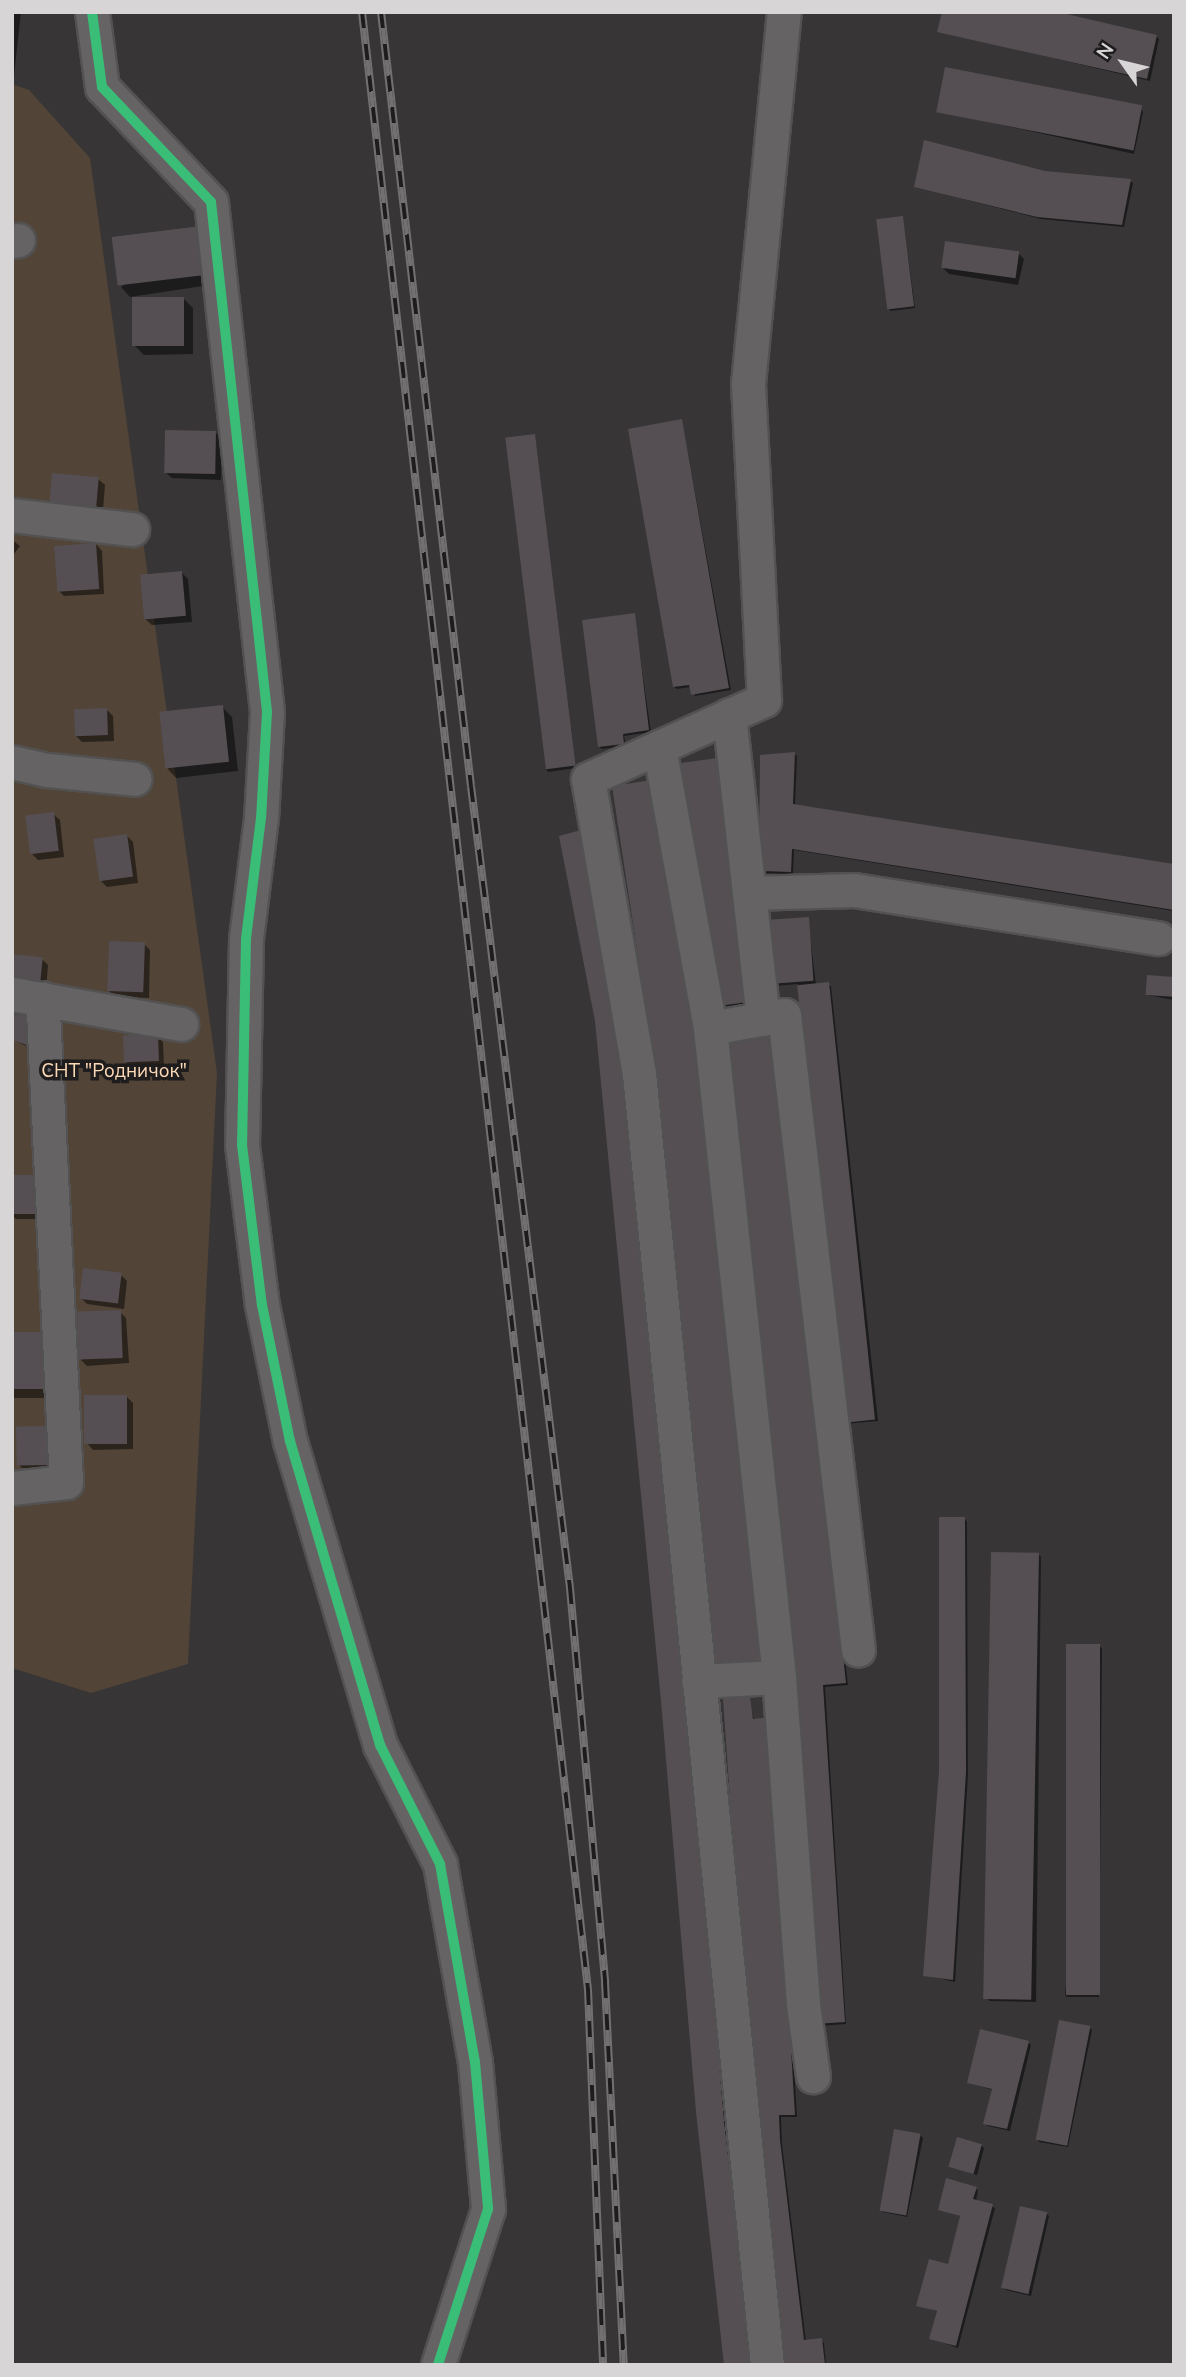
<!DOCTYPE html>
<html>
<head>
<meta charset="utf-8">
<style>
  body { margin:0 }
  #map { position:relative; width:1186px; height:2377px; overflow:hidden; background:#373536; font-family:"Nunito Sans",sans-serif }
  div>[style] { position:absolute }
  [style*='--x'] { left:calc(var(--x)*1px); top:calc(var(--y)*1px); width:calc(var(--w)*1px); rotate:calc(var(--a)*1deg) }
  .green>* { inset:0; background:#524437 }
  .shadow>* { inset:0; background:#0007; transform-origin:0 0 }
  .building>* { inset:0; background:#554f53; transform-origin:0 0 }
  .roads { filter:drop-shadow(2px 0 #535252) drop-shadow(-2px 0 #535252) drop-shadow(0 2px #535252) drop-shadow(0 -2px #535252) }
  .minor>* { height:33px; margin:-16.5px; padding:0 16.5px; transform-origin:16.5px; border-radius:16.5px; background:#656364 }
  .rail>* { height:8px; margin-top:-4px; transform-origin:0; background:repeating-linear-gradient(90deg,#1e1c1d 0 16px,#727071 0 32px); box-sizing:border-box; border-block:2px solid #727071 }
  .cycleway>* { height:10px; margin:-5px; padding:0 5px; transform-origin:5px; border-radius:5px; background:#3abd76 }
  span { translate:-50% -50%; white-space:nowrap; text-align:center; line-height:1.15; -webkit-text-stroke:7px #1e1c1d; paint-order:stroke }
  .park-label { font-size:19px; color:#fcd9b7 }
  .frame { position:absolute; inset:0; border:14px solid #d8d5d6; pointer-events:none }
  .north { position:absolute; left:1088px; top:28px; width:70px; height:70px; -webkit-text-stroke:5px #1e1c1d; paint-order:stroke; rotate:304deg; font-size:19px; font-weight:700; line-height:28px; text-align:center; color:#d8d5d6 }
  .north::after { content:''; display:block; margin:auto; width:24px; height:32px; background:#d8d5d6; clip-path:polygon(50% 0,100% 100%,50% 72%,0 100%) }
</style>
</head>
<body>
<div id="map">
  <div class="green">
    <div style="clip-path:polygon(12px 84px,29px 90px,90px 158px,217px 1073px,188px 1664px,91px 1693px,12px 1668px)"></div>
  </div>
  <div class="shadow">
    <div style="clip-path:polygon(12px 12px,21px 12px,12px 94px)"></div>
    <div style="clip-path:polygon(939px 31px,1156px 36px,1159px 39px,1150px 81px)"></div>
    <div style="clip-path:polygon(1141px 109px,1143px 112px,1134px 154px,938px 111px)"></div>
    <div style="clip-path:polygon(1044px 173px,1130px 181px,1133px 183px,1124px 227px,1041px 219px,916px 187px)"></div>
    <div style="clip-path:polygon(903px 218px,915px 308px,891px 311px,888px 309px)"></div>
    <div style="clip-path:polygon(200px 228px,216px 284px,130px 297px,121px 287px)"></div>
    <div style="clip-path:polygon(1018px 253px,1024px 259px,1018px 285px,949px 274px,943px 268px)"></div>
    <div style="clip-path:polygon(183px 298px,193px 308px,193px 354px,144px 355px,134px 345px)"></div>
    <div style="clip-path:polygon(682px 421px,731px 690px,695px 696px,691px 687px,677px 689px,674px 687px)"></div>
    <div style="clip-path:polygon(216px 433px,222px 439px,221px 480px,172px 478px,165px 472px)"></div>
    <div style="clip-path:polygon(535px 436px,576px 768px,548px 772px,546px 769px)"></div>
    <div style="clip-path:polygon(98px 479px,105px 485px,102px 522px,57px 519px)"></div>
    <div style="left:12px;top:540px;width:10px;height:47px;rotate:37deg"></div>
    <div style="clip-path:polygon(96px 544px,102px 551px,104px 594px,64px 596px,58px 590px)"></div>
    <div style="clip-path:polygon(182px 573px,188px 579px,192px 622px,152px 625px,145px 619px)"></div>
    <div style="clip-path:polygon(634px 615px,651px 732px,624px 736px,626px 746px,602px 749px,599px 747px)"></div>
    <div style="clip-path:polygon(222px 707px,232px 717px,238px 771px,176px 778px,167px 768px)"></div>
    <div style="clip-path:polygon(107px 710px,113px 716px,114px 741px,82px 742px,76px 736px)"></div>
    <div style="clip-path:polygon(794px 754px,797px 756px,795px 806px,1174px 866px,1174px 911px,794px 850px,793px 874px,763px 873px,761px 871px)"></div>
    <div style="clip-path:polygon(683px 765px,753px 1004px,720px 1009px)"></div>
    <div style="clip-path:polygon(53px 814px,60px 820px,64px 857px,38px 860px,32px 854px)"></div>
    <div style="clip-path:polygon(581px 832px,690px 1701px,726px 2125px,753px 2365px,662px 1701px)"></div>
    <div style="clip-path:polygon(127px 836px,133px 842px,138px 883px,107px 887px,101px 881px)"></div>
    <div style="clip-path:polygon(808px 919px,816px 985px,831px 986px,878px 1421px,845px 1424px,843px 1422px,798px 984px,774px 986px)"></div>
    <div style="clip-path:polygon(144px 944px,150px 950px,149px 998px,116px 997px,109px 991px)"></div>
    <div style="clip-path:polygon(42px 959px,48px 965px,46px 991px,12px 984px)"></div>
    <div style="clip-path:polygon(1174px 979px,1174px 1000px,1147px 995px)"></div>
    <div style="clip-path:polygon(34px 1018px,38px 1052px,12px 1039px)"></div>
    <div style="clip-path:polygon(157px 1036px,163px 1042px,164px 1067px,132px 1068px,125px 1061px)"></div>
    <div style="clip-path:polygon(778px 1041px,848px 1685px,825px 1687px,846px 2024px,820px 2026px)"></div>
    <div style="clip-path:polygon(12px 1176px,34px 1177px,40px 1219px,16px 1219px,12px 1216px)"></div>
    <div style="clip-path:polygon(121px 1275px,127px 1281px,124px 1309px,87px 1304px,81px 1298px)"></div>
    <div style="clip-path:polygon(120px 1312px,126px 1318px,129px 1363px,87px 1366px,81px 1360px)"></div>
    <div style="clip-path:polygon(12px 1334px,55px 1398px,12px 1398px)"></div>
    <div style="clip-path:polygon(126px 1396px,133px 1403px,133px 1449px,93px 1450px,87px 1443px)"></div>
    <div style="clip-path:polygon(18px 1429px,56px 1470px,25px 1471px,19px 1465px)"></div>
    <div style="clip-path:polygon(965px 1519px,967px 1522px,968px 1775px,955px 1982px,925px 1975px)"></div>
    <div style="clip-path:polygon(1039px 1555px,1041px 1557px,1036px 2002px,990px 2001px,987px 1999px)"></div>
    <div style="clip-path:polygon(1099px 1646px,1102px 1648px,1099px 1997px,1067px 1997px,1065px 1995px)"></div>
    <div style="clip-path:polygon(749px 1699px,754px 1720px,773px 1722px,797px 2117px,781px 2117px,782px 2144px,806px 2342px,821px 2340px,824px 2343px,826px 2365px,782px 2365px)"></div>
    <div style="clip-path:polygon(1090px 2028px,1092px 2030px,1068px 2147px,1039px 2142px,1037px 2139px)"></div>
    <div style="clip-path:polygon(1028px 2042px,1031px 2045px,1010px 2131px,988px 2126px,985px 2123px,993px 2090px,969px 2083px)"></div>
    <div style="clip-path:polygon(920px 2135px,923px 2138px,907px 2217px,883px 2212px,880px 2209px)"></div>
    <div style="clip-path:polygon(981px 2145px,984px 2148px,977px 2175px,951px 2166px)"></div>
    <div style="clip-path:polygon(976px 2188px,978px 2191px,976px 2201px,995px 2208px,958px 2348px,931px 2338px,938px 2312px,918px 2305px,949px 2266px,962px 2217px,940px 2209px)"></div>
    <div style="clip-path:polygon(1046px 2213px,1049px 2216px,1031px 2296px,1006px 2290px,1004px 2288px)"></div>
  </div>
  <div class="building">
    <div style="clip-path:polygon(942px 12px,1058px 12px,1157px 35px,1147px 79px,937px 32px)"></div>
    <div style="left:945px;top:67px;width:201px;height:46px;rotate:11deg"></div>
    <div style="clip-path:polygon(924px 140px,1045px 171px,1131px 179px,1122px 225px,1037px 217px,914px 187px)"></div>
    <div style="left:903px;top:216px;width:91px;height:27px;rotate:83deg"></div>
    <div style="left:201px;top:226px;width:49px;height:90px;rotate:83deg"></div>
    <div style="left:945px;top:241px;width:75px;height:27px;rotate:8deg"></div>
    <div style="left:132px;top:297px;width:52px;height:49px"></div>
    <div style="clip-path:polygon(682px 419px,729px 688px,691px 695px,689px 685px,673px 687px,628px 429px)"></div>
    <div style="left:165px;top:430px;width:51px;height:43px;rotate:1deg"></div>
    <div style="left:535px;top:434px;width:334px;height:30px;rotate:83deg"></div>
    <div style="left:52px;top:473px;width:47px;height:40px;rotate:5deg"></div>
    <div style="left:96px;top:543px;width:46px;height:42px;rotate:86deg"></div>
    <div style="left:182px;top:571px;width:45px;height:42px;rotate:85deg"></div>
    <div style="clip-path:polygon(635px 613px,649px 730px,623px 734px,624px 744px,598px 747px,582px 620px)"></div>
    <div style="left:223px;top:705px;width:57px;height:64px;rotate:84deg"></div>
    <div style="left:107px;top:708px;width:27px;height:33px;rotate:88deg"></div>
    <div style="clip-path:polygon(795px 752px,793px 804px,1174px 864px,1174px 910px,792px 849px,791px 872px,759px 871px,760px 755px)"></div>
    <div style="left:717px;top:758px;width:246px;height:36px;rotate:82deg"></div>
    <div style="clip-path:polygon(660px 779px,701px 1054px,764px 1665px,714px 1669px,654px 1061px,612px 786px)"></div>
    <div style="left:54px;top:812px;width:39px;height:29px;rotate:83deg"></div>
    <div style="clip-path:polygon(581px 830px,620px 1019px,688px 1698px,724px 2121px,752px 2365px,724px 2365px,696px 2112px,661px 1701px,595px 1021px,559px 836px)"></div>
    <div style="left:127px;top:834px;width:43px;height:34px;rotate:82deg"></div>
    <div style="left:809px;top:917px;width:64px;height:44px;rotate:86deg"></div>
    <div style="left:109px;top:941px;width:36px;height:50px;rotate:2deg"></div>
    <div style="left:12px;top:954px;width:31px;height:30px;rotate:6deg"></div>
    <div style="left:1147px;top:975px;width:27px;height:20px;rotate:4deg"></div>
    <div style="left:829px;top:982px;width:440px;height:32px;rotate:84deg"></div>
    <div style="clip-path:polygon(12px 1015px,35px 1016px,33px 1047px,12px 1040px)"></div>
    <div style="left:158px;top:1034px;width:27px;height:35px;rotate:88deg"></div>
    <div style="clip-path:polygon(776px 1036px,846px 1683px,823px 1685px,845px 2022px,815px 2024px,727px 1041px)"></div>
    <div style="left:12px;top:1175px;width:23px;height:39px"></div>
    <div style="left:83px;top:1268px;width:39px;height:31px;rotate:7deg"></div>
    <div style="left:121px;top:1310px;width:48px;height:44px;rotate:88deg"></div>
    <div style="left:12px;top:1332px;width:33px;height:57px"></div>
    <div style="left:84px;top:1395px;width:43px;height:49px"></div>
    <div style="left:49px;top:1426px;width:39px;height:33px;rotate:89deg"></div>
    <div style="clip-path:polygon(939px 1517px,965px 1517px,966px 1772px,953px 1980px,923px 1976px,939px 1771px)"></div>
    <div style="left:991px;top:1552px;width:48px;height:447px;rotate:1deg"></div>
    <div style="left:1066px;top:1644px;width:34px;height:351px"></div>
    <div style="clip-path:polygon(750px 1697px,753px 1719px,771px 1717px,795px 2115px,779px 2115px,780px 2140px,804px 2340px,822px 2338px,825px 2365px,780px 2365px,754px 2143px,723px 1699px)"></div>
    <div style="left:1059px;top:2020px;width:32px;height:122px;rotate:11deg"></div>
    <div style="clip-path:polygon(980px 2029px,1029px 2041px,1007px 2129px,983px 2124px,992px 2089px,967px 2083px)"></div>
    <div style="left:894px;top:2129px;width:27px;height:83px;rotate:10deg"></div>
    <div style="left:957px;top:2137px;width:26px;height:31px;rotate:16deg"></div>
    <div style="clip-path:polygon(946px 2178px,977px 2187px,973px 2199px,993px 2204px,956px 2346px,929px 2339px,937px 2311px,916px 2306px,929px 2259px,948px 2264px,960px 2216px,938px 2210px)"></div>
    <div style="left:1020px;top:2206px;width:28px;height:84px;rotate:13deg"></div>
  </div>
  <div class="roads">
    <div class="minor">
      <div style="--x:92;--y:12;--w:76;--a:82.4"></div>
      <div style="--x:102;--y:87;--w:158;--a:46.5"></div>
      <div style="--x:211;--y:202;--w:513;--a:83.73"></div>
      <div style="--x:267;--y:712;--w:106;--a:93.2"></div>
      <div style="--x:261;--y:818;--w:122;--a:97.1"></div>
      <div style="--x:246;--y:939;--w:206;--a:91.1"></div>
      <div style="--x:242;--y:1145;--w:161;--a:82.9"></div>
      <div style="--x:262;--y:1305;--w:139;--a:78.4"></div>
      <div style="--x:290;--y:1441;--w:317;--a:73.5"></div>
      <div style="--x:380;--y:1745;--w:133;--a:63.2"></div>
      <div style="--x:440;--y:1864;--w:201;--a:80"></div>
      <div style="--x:475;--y:2062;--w:148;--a:84.9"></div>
      <div style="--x:488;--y:2209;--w:164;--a:107.8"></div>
      <div style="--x:12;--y:241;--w:6;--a:-9"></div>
      <div style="--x:12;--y:515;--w:121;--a:6.7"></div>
      <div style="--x:729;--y:715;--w:306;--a:83.6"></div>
      <div style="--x:659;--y:747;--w:286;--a:79.7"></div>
      <div style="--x:710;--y:1028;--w:653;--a:83.93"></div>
      <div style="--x:779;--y:1677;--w:81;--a:177.2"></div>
      <div style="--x:12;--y:762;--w:37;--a:13"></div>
      <div style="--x:48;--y:770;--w:87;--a:5.9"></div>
      <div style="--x:749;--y:893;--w:105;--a:-1.6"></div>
      <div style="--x:854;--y:890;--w:308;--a:9"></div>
      <div style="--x:12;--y:994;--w:172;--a:10.1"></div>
      <div style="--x:710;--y:1028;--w:75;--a:-10"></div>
      <div style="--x:784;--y:1015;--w:639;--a:83.35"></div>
      <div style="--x:12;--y:1488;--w:54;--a:-6.3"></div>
      <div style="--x:66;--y:1482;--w:484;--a:-92.8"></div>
      <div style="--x:779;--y:1677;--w:328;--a:85.8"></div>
      <div style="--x:803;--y:2004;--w:73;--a:82.1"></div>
      <div style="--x:767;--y:2365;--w:1297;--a:-95.66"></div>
      <div style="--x:639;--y:1074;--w:299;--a:-99.8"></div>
      <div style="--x:588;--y:779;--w:193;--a:-24.2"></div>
      <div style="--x:764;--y:700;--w:316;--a:-92.9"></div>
      <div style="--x:748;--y:384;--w:374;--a:-84.5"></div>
    </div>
  </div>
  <div class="rail">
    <div style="--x:362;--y:12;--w:1990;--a:83.48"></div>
    <div style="--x:588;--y:1989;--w:376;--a:87.7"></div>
    <div style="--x:381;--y:12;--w:779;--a:83.37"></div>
    <div style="--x:471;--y:786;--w:808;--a:82.96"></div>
    <div style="--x:570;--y:1588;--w:396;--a:84.9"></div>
    <div style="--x:605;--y:1982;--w:383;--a:87.2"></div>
  </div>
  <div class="cycleway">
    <div style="--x:92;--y:12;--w:76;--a:82.4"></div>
    <div style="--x:102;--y:87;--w:158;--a:46.5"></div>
    <div style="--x:211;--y:202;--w:513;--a:83.73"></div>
    <div style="--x:267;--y:712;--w:106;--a:93.2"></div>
    <div style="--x:261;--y:818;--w:122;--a:97.1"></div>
    <div style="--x:246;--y:939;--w:206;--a:91.1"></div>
    <div style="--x:242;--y:1145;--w:161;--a:82.9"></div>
    <div style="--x:262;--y:1305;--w:139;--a:78.4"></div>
    <div style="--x:290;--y:1441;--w:317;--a:73.5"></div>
    <div style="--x:380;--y:1745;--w:133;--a:63.2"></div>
    <div style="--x:440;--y:1864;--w:201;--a:80"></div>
    <div style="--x:475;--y:2062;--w:148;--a:84.9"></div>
    <div style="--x:488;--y:2209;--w:164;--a:107.8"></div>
  </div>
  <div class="park-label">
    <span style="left:114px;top:1072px">СНТ "Родничок"</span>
  </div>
  <div class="frame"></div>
  <div class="north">N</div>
</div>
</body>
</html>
